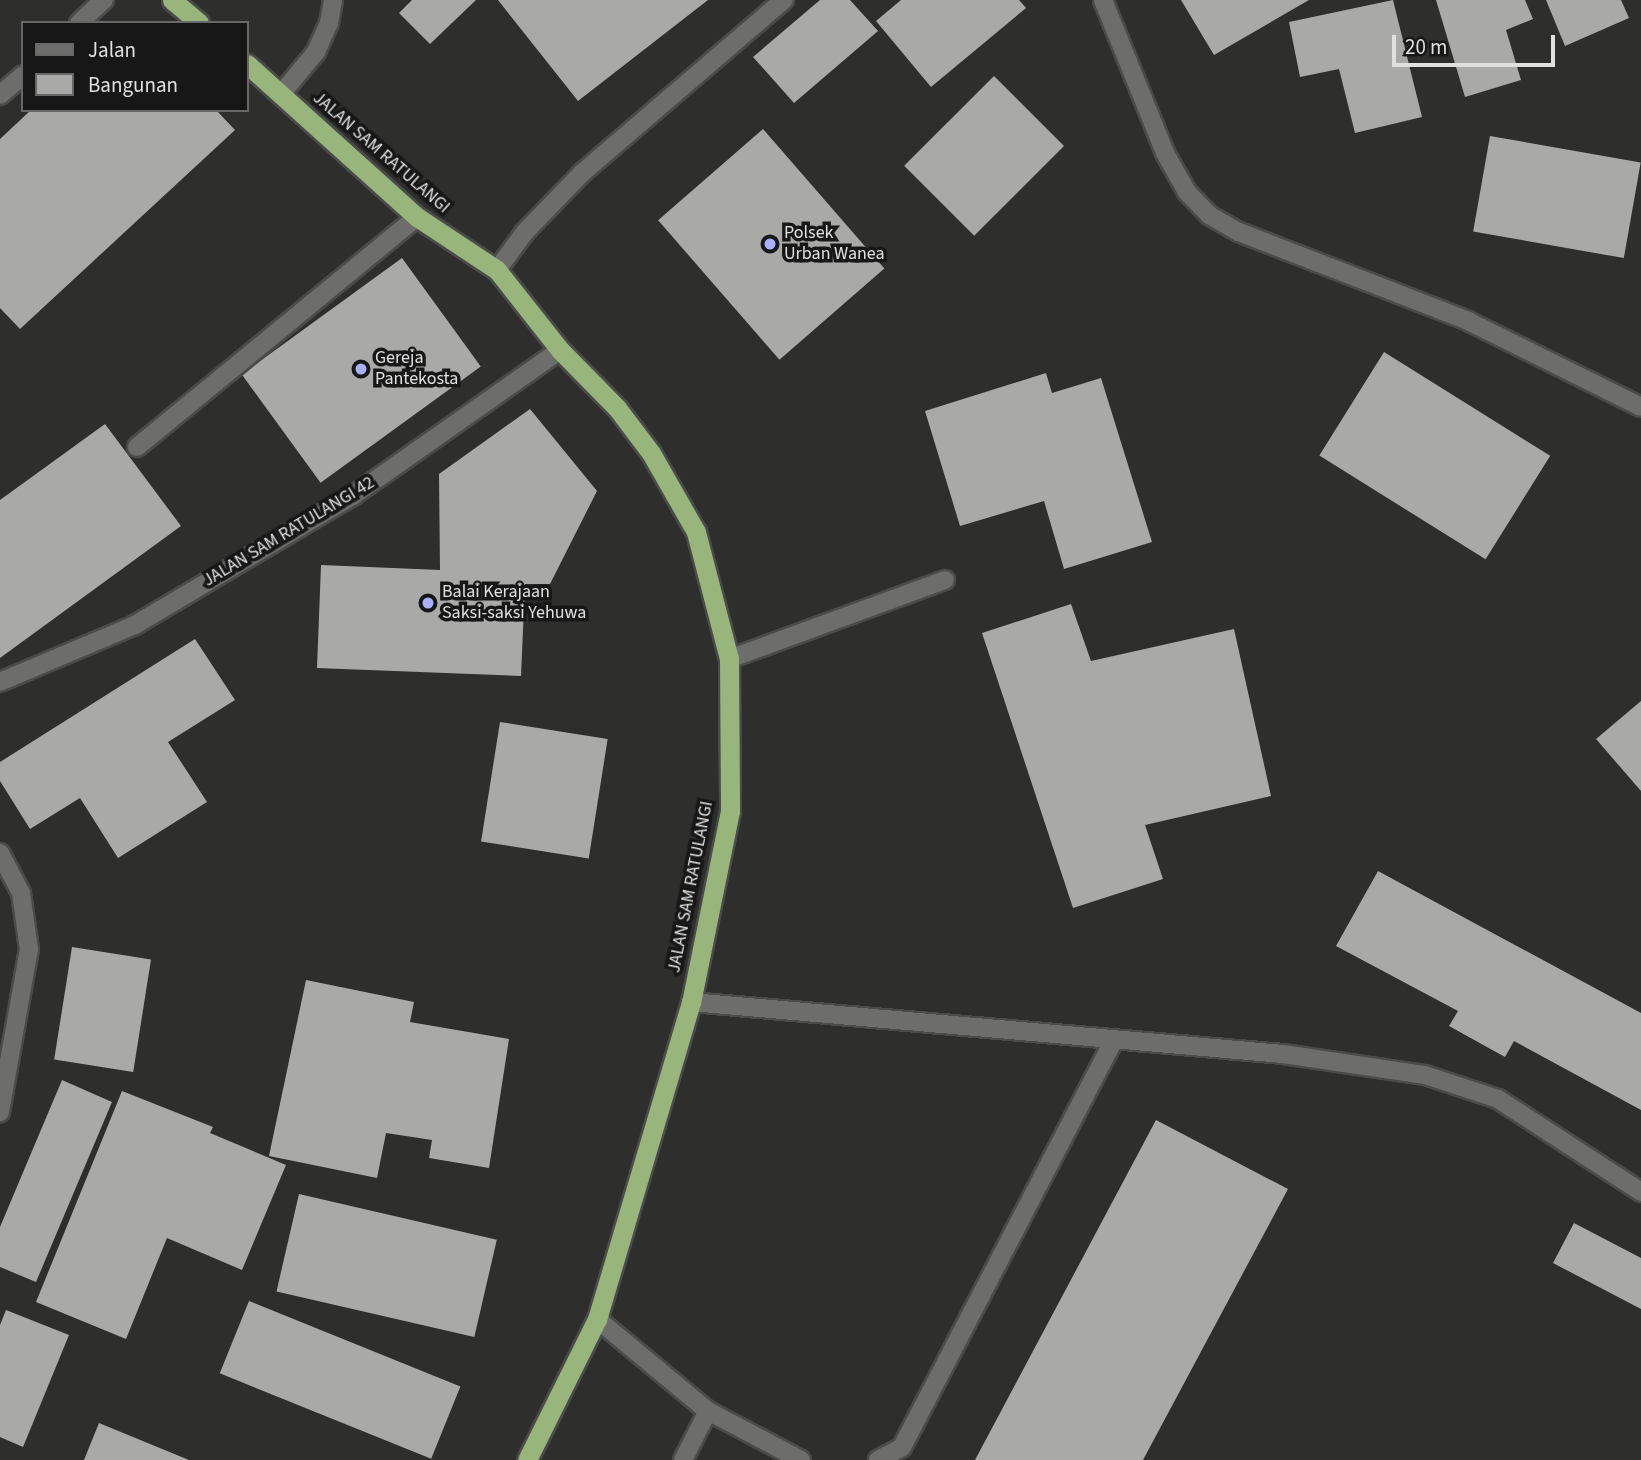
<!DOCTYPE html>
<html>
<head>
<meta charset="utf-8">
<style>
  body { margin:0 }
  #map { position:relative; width:1641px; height:1460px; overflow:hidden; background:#2e2f2c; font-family:"Source Sans 3",sans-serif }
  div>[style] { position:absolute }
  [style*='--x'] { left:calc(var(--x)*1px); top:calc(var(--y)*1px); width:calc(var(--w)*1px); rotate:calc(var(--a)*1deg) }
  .building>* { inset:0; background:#a9aaa7; transform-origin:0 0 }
  .roads { filter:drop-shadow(2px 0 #4a4b4a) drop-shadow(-2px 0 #4a4b4a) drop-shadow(0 2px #4a4b4a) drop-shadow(0 -2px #4a4b4a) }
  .service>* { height:18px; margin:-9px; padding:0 9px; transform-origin:9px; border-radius:9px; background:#6d6e6b }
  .minor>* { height:18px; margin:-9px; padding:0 9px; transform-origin:9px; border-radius:9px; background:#6d6e6b }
  .trunk>* { height:19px; margin:-9.5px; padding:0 9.5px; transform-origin:9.5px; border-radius:9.5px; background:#98b57b }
  .dots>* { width:19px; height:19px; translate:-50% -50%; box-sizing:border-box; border:4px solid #161716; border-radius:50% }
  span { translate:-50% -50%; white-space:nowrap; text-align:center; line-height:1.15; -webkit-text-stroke:7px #161716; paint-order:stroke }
  .street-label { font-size:18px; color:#dfe0df }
  .poi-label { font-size:18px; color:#dfe0df }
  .left { translate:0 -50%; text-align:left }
  .legend { position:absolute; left:21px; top:21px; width:228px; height:91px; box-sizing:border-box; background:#161716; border:2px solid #666766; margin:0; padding:9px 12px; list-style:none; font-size:21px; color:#dfe0df }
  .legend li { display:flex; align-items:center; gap:14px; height:35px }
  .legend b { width:35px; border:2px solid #666766 }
  .scale { position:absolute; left:1392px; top:35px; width:163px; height:32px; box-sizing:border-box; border:4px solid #dfe0df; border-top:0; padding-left:9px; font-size:21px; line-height:24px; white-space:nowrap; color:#dfe0df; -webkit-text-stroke:5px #161716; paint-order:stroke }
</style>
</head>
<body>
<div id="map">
  <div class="building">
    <div style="clip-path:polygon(412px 0,476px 0,430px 44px,399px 13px)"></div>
    <div style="clip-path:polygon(498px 0,708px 0,578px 101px)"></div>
    <div style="clip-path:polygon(820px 0,850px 0,878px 31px,794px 103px,753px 57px)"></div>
    <div style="clip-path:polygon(901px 0,1019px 0,1026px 8px,931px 87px,876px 21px)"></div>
    <div style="clip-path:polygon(1181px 0,1309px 0,1214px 55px)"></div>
    <div style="clip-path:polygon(1393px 0,1422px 117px,1355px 133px,1339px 69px,1300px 77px,1289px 22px)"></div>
    <div style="clip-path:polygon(1436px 0,1525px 0,1533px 19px,1506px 30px,1521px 80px,1465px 97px)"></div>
    <div style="clip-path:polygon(1546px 0,1621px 0,1629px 18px,1565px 46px)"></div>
    <div style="left:994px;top:76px;width:99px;height:127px;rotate:45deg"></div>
    <div style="clip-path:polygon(31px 110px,216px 110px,235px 130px,20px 329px,0 308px,0 139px)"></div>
    <div style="left:763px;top:129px;width:185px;height:139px;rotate:49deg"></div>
    <div style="left:1490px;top:136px;width:153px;height:97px;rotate:10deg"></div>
    <div style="left:402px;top:258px;width:134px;height:198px;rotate:54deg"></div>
    <div style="left:1384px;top:352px;width:196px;height:122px;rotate:32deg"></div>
    <div style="clip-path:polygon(1046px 373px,1052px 393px,1101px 378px,1152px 542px,1064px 569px,1044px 501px,960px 526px,925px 411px)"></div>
    <div style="clip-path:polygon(530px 409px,597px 491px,550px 584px,525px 584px,521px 676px,317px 668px,321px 565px,440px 570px,439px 474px)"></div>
    <div style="clip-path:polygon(105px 424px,181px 526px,0 658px,0 500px)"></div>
    <div style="clip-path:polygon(1071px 604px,1091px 661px,1234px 629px,1271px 796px,1145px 825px,1163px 879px,1073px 908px,982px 633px)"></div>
    <div style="clip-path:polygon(195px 639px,235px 700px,168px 742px,207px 802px,118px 858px,80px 798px,30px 829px,0 781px,0 762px)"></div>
    <div style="clip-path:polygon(1641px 701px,1641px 791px,1596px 739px)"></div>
    <div style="left:500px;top:722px;width:109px;height:121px;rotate:9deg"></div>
    <div style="clip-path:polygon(1378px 871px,1641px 1013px,1641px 1110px,1514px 1041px,1505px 1057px,1449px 1026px,1458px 1011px,1336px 946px)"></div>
    <div style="left:72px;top:947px;width:80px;height:114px;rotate:9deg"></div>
    <div style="clip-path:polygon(306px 980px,414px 1002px,410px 1022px,509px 1039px,489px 1168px,429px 1158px,432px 1140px,386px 1133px,377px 1178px,269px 1156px)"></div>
    <div style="clip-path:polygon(62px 1080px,112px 1102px,36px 1282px,0 1267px,0 1227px)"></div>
    <div style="clip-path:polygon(122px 1091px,213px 1127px,210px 1133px,286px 1165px,242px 1270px,167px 1238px,126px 1339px,36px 1302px)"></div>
    <div style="clip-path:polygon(1156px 1120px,1288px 1189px,1143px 1460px,975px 1460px)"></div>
    <div style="left:299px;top:1194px;width:203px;height:100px;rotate:13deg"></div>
    <div style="clip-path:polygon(1574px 1223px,1641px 1258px,1641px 1309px,1553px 1263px)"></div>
    <div style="left:249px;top:1301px;width:228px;height:78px;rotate:22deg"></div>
    <div style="clip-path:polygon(6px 1310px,69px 1335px,23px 1447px,0 1437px,0 1325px)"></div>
    <div style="clip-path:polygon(99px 1423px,189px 1460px,84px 1460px)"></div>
  </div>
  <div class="roads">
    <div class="service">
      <div style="--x:281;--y:94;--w:55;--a:-50.2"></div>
      <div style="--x:316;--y:52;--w:32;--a:-66"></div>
      <div style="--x:329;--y:23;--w:23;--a:-80"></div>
      <div style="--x:137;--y:447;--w:362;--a:-39.4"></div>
      <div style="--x:729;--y:659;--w:230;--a:-20.1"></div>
      <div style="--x:691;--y:1002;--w:594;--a:5.02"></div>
      <div style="--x:1283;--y:1054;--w:144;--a:8.4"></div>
      <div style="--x:1425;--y:1075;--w:77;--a:18.2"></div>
      <div style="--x:1498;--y:1099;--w:171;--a:33"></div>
      <div style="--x:597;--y:1319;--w:144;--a:39.7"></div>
      <div style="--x:708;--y:1411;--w:105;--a:27.8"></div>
      <div style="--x:683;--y:1460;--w:55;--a:-63"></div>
      <div style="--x:878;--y:1460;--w:27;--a:-28"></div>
      <div style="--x:902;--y:1447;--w:460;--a:-62.5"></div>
    </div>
    <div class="minor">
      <div style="--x:1103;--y:0;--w:165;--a:67.9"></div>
      <div style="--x:1165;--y:153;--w:45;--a:60.6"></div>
      <div style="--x:1187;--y:192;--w:32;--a:46"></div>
      <div style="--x:1209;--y:215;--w:34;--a:30"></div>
      <div style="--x:1239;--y:232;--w:246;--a:21.2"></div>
      <div style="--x:1468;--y:321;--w:193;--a:26.4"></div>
      <div style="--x:79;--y:23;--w:34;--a:-43"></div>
      <div style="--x:0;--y:95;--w:30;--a:-41"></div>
      <div style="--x:497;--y:270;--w:47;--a:-53.6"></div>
      <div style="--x:525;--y:232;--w:82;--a:-46"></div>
      <div style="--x:582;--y:173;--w:266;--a:-40.6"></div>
      <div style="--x:0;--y:682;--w:147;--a:-22.9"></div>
      <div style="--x:135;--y:625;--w:255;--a:-30.7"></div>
      <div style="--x:354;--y:495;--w:252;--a:-35.1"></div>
      <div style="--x:0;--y:853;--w:45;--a:62.3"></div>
      <div style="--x:21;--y:893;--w:57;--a:81.9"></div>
      <div style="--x:29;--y:949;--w:166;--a:100.1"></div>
    </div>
    <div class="trunk">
      <div style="--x:172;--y:0;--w:35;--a:40"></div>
      <div style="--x:247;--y:64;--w:229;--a:42"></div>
      <div style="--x:417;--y:217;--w:96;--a:33.5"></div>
      <div style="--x:497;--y:270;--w:102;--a:51.8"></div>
      <div style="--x:560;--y:350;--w:81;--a:45.5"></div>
      <div style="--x:617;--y:408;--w:56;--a:52.9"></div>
      <div style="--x:651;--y:453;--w:91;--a:60.3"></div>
      <div style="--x:696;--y:532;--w:131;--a:75.4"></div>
      <div style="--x:729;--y:659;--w:152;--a:89.6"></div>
      <div style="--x:730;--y:811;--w:195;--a:101.5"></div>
      <div style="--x:691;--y:1002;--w:331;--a:106.5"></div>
      <div style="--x:597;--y:1319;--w:157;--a:116.4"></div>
    </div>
  </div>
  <div class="dots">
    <div style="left:770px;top:244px;background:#aab0fb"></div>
    <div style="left:361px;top:369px;background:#aab0fb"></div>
    <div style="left:428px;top:603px;background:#aab0fb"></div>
  </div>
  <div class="street-label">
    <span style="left:381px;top:153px;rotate:41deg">JALAN SAM RATULANGI</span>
    <span style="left:289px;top:532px;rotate:-31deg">JALAN SAM RATULANGI 42</span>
    <span style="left:691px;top:887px;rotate:-79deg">JALAN SAM RATULANGI</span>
  </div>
  <div class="poi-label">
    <span class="left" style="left:784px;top:244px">Polsek<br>Urban Wanea</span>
    <span class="left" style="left:375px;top:369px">Gereja<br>Pantekosta</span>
    <span class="left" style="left:442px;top:603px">Balai Kerajaan<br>Saksi-saksi Yehuwa</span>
  </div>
  <ul class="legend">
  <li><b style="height:9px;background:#6d6e6b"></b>Jalan</li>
  <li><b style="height:19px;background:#a9aaa7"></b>Bangunan</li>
  </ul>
  <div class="scale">20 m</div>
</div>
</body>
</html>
